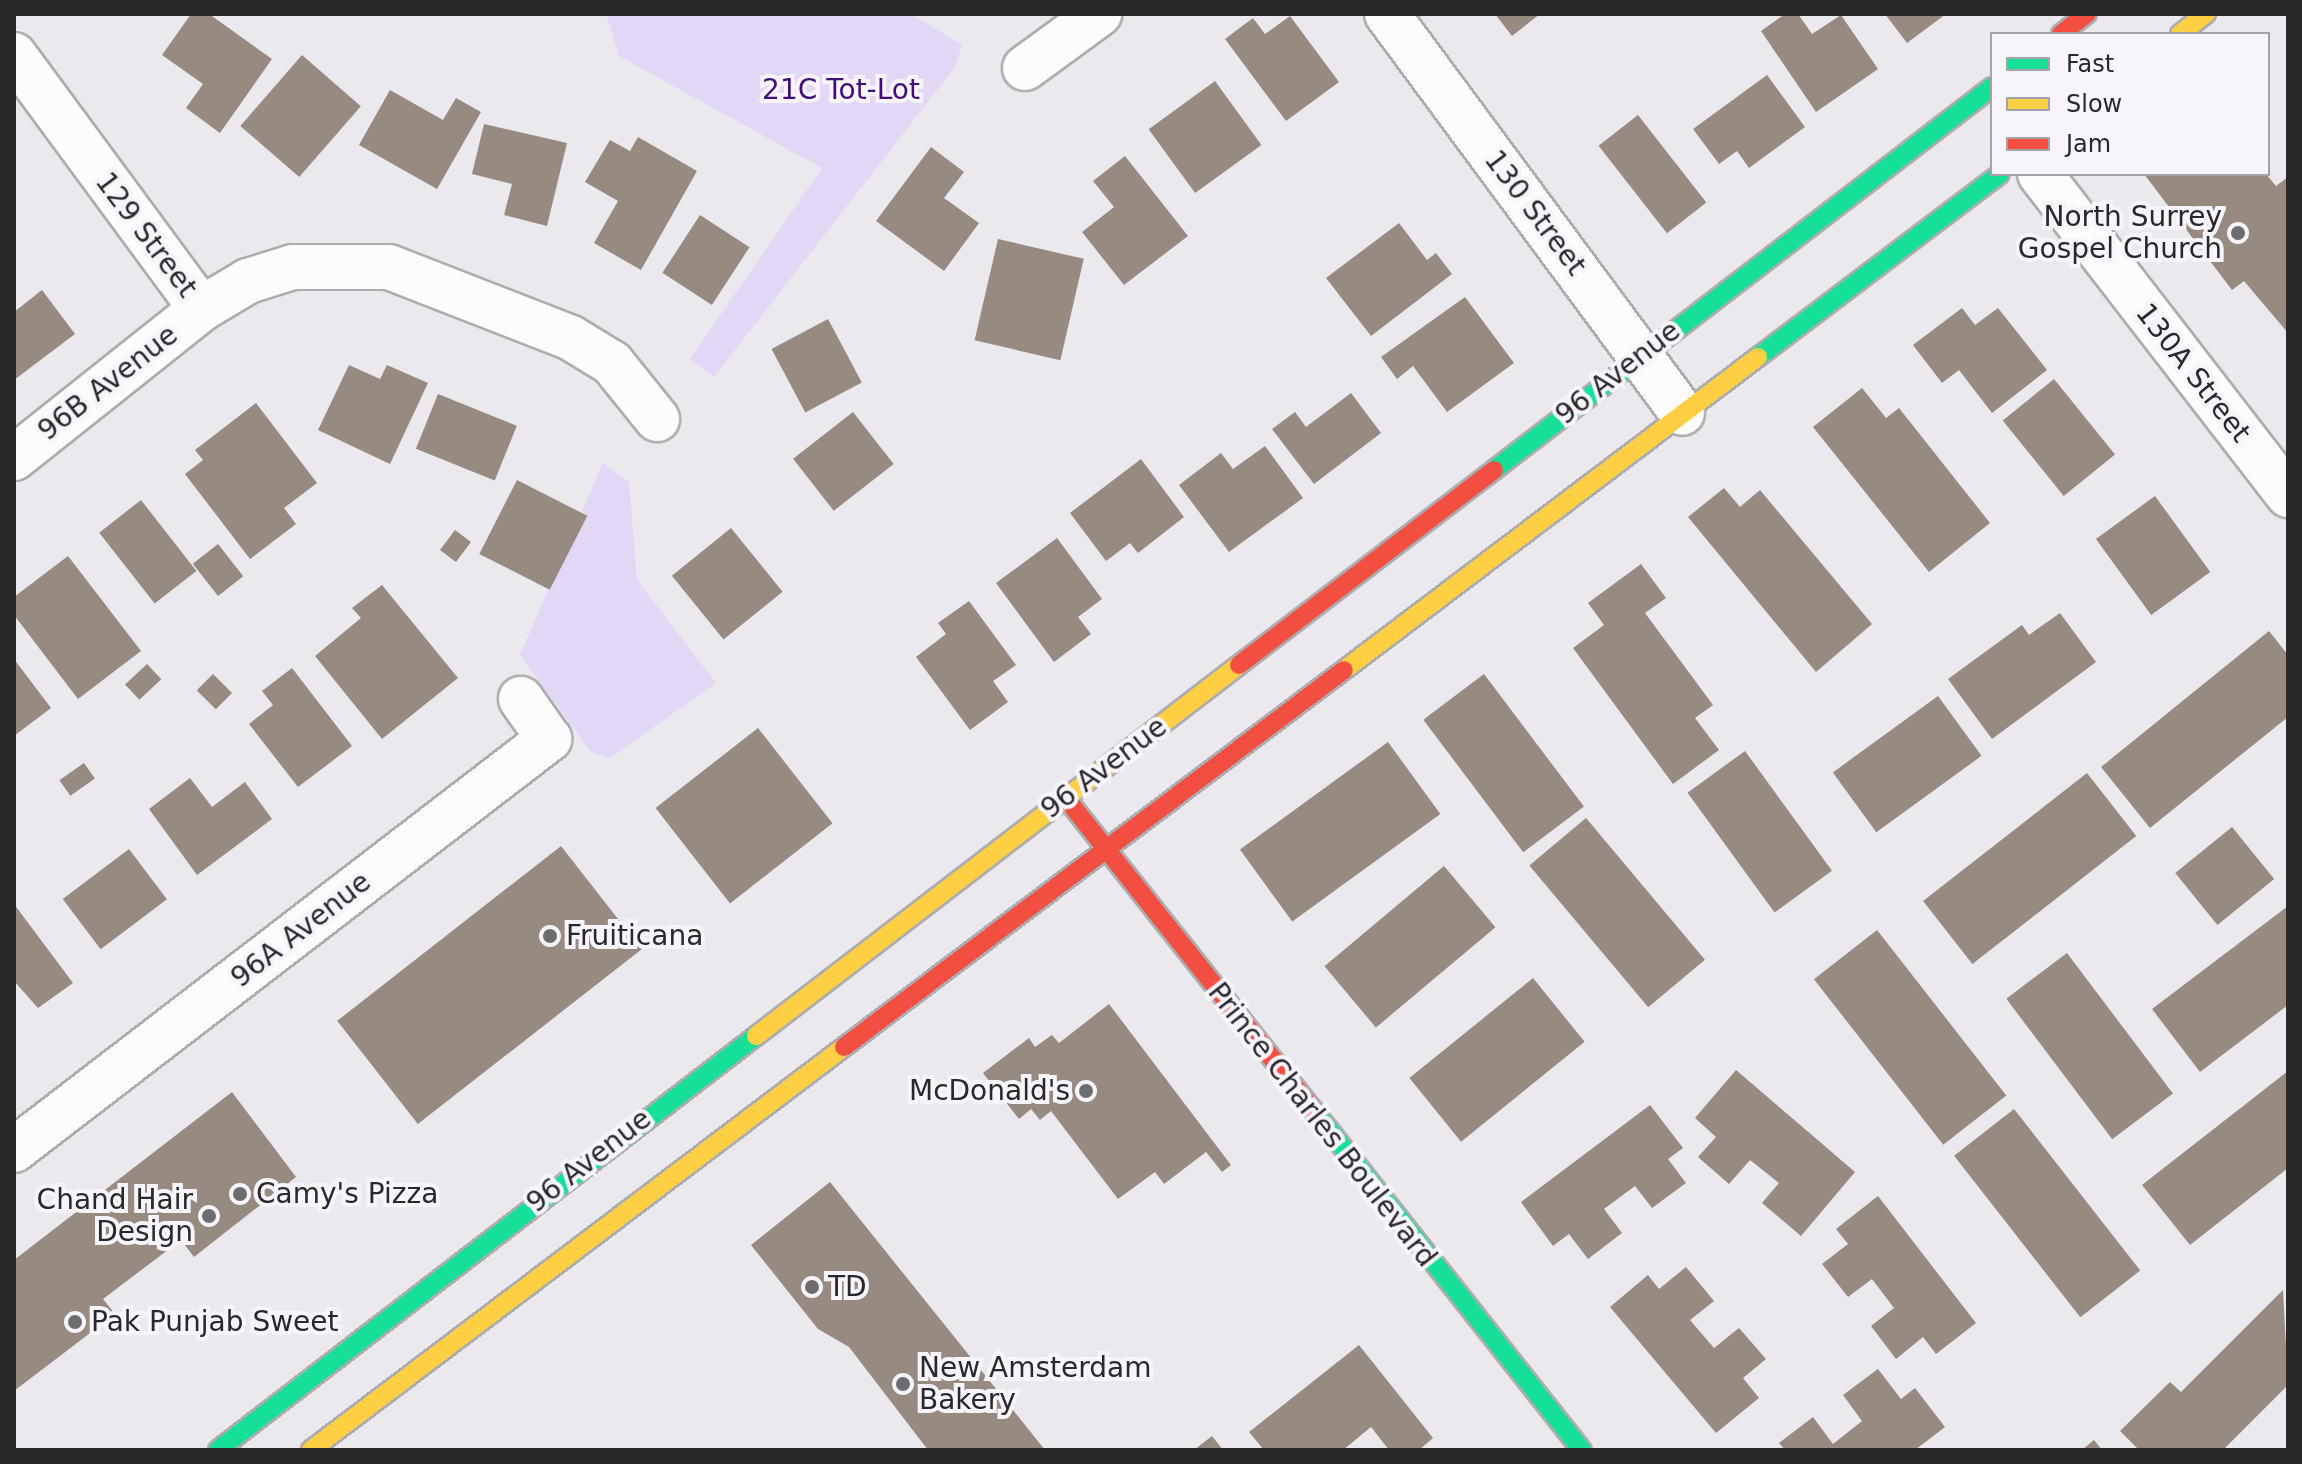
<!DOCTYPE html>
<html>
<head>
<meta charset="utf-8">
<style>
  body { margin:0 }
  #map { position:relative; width:2302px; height:1464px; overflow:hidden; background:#ebe9ed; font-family:"DejaVu Sans",sans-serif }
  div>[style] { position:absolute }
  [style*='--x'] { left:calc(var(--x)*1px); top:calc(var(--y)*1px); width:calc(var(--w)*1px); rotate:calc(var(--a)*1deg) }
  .green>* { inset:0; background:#e2d8f6 }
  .building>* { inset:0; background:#968a81; transform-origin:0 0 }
  .roads { filter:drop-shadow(2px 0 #adacae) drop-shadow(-2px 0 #adacae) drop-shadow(0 2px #adacae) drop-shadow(0 -2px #adacae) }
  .street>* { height:44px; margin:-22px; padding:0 22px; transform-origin:22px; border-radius:22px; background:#fcfcfc }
  .fast>* { height:18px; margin:-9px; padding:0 9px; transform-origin:9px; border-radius:9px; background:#16e098 }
  .slow>* { height:18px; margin:-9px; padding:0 9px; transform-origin:9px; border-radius:9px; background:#ffcf43 }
  .jam>* { height:18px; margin:-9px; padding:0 9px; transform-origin:9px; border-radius:9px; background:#f24e42 }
  .dots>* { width:22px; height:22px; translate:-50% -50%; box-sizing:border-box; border:4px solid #f7f5fb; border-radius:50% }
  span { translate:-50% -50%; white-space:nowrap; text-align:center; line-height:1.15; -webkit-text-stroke:8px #f7f5fb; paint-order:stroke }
  .park-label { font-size:28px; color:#440e78 }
  .street-label { font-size:28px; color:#29282a }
  .poi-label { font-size:28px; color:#29282a }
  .right { translate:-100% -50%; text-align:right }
  .left { translate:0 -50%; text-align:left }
  .frame { position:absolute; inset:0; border:16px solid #29282a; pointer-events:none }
  .legend { position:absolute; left:1990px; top:32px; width:280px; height:144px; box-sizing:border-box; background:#f7f5fb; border:2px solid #a5a3a7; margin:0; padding:10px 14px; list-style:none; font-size:24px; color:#29282a }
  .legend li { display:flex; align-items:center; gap:16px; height:40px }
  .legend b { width:40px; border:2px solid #a5a3a7 }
</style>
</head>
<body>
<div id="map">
  <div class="green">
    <div style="clip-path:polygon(606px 14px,911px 14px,962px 45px,955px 67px,714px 377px,690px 359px,822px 168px,619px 56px)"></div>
    <div style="clip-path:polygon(603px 463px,629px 482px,637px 580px,716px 683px,609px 759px,590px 751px,520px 655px)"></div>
  </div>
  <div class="building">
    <div style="clip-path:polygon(191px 14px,209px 14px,272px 59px,220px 133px,186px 108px,203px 84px,162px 55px)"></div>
    <div style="clip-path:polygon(1495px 14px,1540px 14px,1512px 36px)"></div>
    <div style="clip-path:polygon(1785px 14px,1798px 14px,1812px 34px,1841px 15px,1878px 69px,1816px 112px,1761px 31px)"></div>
    <div style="clip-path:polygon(1885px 14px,1946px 14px,1907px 43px)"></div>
    <div style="clip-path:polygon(1290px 16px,1339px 82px,1286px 121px,1225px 39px,1253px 18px,1265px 34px)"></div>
    <div style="left:302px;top:55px;width:78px;height:94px;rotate:41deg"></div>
    <div style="clip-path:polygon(1767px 75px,1805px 127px,1749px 168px,1737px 151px,1719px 164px,1693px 129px)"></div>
    <div style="left:1215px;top:81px;width:79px;height:82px;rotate:54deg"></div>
    <div style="clip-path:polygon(390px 90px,443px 120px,456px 98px,481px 112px,437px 189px,359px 145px)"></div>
    <div style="left:1638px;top:115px;width:111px;height:50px;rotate:52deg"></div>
    <div style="clip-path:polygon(484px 124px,567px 143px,547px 226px,504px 215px,512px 184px,472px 174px)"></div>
    <div style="clip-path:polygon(638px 137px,697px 171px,641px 270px,594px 243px,618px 201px,585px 182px,610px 140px,630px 151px)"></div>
    <div style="clip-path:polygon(931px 147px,964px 172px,944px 198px,979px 223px,944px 271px,876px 221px)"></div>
    <div style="clip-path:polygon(1125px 156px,1188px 236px,1124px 285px,1082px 232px,1114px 207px,1093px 181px)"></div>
    <div style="clip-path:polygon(2144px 174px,2266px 174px,2276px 186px,2288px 177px,2288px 333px,2244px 281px,2232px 290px)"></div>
    <div style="left:700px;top:215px;width:59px;height:69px;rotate:33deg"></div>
    <div style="clip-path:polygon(1399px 223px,1427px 260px,1436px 253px,1452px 274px,1371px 336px,1326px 278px)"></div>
    <div style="left:998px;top:239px;width:88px;height:104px;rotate:13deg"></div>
    <div style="clip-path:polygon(42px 290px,75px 334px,14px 380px,14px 312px)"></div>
    <div style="clip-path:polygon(1465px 297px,1514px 363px,1447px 412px,1413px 366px,1397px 379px,1381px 357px)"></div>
    <div style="clip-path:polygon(1962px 308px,1975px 325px,1998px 308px,2047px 370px,1992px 413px,1959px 370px,1942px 383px,1913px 345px)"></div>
    <div style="left:828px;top:319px;width:72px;height:64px;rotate:62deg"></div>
    <div style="clip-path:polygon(349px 365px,380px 379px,387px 365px,428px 383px,390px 464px,318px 430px)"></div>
    <div style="left:2054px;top:379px;width:97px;height:66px;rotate:51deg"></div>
    <div style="clip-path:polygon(1862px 388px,1886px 418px,1899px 408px,1990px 523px,1929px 572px,1813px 427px)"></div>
    <div style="clip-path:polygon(1351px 393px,1381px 433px,1314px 484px,1272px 429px,1295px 412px,1306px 427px)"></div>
    <div style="left:438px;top:394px;width:85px;height:59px;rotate:22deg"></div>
    <div style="clip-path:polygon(256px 403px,317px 483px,284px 508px,296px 524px,250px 559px,185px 474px,203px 460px,195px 450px)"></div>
    <div style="left:853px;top:412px;width:66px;height:76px;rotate:52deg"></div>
    <div style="clip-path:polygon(1265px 446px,1303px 498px,1229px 552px,1179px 485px,1221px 453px,1233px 469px)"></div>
    <div style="clip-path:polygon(1141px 459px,1184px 517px,1138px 553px,1130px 543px,1106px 561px,1070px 513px)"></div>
    <div style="left:517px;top:480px;width:79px;height:83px;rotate:27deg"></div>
    <div style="clip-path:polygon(1724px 488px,1740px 507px,1760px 490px,1872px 624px,1816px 672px,1688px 517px)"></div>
    <div style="left:2155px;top:496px;width:94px;height:73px;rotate:54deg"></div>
    <div style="left:141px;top:500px;width:90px;height:53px;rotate:52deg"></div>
    <div style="left:731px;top:528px;width:82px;height:76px;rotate:51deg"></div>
    <div style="left:455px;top:530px;width:20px;height:25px;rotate:37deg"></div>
    <div style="clip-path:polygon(1057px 538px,1102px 599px,1078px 617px,1091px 634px,1054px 662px,996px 583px)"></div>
    <div style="left:218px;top:544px;width:41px;height:32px;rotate:52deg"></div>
    <div style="clip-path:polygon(68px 556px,141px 651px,78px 699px,14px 615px,14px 597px)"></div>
    <div style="clip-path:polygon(1641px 564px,1666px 598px,1645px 613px,1713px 705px,1695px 718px,1719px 750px,1673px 784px,1573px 648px,1604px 625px,1588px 603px)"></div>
    <div style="clip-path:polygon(382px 585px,458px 678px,382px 739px,315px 656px,361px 618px,352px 608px)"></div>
    <div style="clip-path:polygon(969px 601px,1016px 665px,993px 681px,1008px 702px,970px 730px,916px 657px,946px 634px,938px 623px)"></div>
    <div style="clip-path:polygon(2060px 613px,2096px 662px,1992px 739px,1948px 679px,2022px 625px,2029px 635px)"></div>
    <div style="clip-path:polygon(2269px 631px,2288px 655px,2288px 717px,2150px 828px,2101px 767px)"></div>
    <div style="clip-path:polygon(14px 659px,51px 708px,14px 736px)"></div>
    <div style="left:147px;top:664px;width:21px;height:30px;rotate:47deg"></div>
    <div style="clip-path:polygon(292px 668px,352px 746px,298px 787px,249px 724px,273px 705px,262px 691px)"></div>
    <div style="left:213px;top:674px;width:27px;height:23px;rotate:45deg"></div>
    <div style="left:1484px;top:674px;width:166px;height:76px;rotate:53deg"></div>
    <div style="left:1938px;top:696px;width:74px;height:130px;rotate:54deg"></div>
    <div style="left:758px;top:728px;width:121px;height:130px;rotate:52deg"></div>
    <div style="left:1388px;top:742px;width:89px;height:183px;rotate:54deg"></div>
    <div style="left:1745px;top:751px;width:148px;height:71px;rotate:54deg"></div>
    <div style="left:84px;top:763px;width:19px;height:30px;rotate:55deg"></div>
    <div style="left:2087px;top:773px;width:80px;height:208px;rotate:52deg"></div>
    <div style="clip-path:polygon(190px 778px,212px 807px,245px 782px,272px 819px,197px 875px,149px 809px)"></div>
    <div style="left:1586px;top:818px;width:185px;height:74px;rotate:50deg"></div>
    <div style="left:2232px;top:827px;width:67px;height:73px;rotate:51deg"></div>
    <div style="left:561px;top:846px;width:131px;height:284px;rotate:52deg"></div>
    <div style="left:129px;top:849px;width:63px;height:83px;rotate:53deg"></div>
    <div style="left:1444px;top:866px;width:80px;height:156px;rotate:50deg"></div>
    <div style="clip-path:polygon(14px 904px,73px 983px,38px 1008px,14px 981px)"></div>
    <div style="clip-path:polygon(2288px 906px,2288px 1005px,2200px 1072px,2152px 1009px)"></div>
    <div style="left:1877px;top:930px;width:210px;height:80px;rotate:52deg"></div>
    <div style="left:2067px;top:953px;width:176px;height:76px;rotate:53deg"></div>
    <div style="left:1533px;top:978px;width:82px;height:159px;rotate:51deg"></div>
    <div style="clip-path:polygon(1109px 1004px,1231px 1165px,1222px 1172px,1206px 1152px,1164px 1184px,1155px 1172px,1118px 1199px,1051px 1111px,1040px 1120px,1031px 1109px,1019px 1119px,983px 1073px,1029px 1038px,1035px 1047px,1052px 1035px,1059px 1043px)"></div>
    <div style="clip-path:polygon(1736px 1070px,1855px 1172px,1801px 1236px,1762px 1203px,1779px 1183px,1750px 1160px,1729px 1184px,1698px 1157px,1716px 1137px,1695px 1118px)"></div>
    <div style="clip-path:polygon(2288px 1071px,2288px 1168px,2190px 1245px,2142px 1185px)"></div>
    <div style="clip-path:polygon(232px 1092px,296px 1177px,194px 1257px,181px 1240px,103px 1299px,115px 1314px,14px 1391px,14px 1260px)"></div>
    <div style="clip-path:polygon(1650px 1105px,1683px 1148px,1668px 1159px,1686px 1183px,1652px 1208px,1635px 1186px,1604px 1209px,1622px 1233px,1588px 1259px,1569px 1234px,1553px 1246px,1521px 1202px)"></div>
    <div style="left:2014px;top:1109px;width:205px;height:76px;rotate:52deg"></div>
    <div style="clip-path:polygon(830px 1182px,1045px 1450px,928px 1450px,849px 1347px,818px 1329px,751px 1245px)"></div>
    <div style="clip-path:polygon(1878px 1196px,1976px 1323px,1936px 1354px,1923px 1337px,1896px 1359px,1871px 1326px,1894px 1308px,1872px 1279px,1848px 1297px,1822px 1264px,1848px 1244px,1836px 1229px)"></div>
    <div style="clip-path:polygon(1686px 1267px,1714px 1301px,1690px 1320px,1714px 1348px,1739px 1328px,1766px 1359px,1743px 1378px,1759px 1398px,1716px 1433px,1610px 1307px,1648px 1275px,1659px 1289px)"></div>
    <div style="clip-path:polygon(2283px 1290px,2288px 1385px,2223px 1450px,2139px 1450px,2120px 1431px,2170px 1382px,2181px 1392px)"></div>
    <div style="clip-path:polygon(1359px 1345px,1433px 1438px,1419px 1450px,1389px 1450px,1371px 1427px,1343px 1450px,1264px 1450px,1249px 1432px)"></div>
    <div style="clip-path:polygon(1878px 1369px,1901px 1399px,1915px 1388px,1945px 1427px,1915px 1450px,1785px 1450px,1779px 1443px,1813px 1417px,1833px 1444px,1862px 1421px,1843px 1395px)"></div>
    <div style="clip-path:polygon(1212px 1436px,1223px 1450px,1194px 1450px)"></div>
    <div style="clip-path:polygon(2094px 1440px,2102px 1450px,2082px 1450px)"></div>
  </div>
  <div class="roads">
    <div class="street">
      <div style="--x:1387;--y:14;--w:496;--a:53.5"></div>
      <div style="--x:14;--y:55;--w:315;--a:53.6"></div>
      <div style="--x:201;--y:309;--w:55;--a:-30.8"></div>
      <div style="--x:248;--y:281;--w:47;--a:-17.3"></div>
      <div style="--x:293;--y:267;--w:96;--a:0"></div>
      <div style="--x:389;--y:267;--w:195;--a:21.3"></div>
      <div style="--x:571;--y:338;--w:48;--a:31.4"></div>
      <div style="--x:612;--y:363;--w:72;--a:51.2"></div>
      <div style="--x:1025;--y:68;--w:92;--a:-36.1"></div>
      <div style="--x:2040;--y:174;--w:406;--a:52.3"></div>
      <div style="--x:14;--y:458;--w:239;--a:-38.5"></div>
      <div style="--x:14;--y:1150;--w:675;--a:-37.53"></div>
      <div style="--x:549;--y:739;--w:49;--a:-125"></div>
    </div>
    <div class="fast">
      <div style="--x:1758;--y:357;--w:303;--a:-37.1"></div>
      <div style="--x:1494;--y:470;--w:628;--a:-37.56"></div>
      <div style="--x:1314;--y:1111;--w:432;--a:51.7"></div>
      <div style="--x:218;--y:1450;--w:679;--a:-37.58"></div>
    </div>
    <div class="slow">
      <div style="--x:2180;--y:34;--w:33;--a:-38"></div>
      <div style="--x:1344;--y:670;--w:519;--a:-37.09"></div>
      <div style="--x:756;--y:1036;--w:609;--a:-37.53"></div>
      <div style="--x:311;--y:1450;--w:668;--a:-37.09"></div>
    </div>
    <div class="jam">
      <div style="--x:2061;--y:34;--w:33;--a:-38"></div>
      <div style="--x:1239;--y:665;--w:321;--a:-37.4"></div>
      <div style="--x:1065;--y:797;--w:401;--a:51.6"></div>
      <div style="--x:844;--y:1047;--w:626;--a:-37.02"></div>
    </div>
  </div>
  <div class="dots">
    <div style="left:2238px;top:233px;background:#6d6c6e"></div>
    <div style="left:550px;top:936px;background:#6d6c6e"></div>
    <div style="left:1086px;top:1091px;background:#6d6c6e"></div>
    <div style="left:240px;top:1194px;background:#6d6c6e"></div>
    <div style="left:209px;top:1216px;background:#6d6c6e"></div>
    <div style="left:812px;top:1287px;background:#6d6c6e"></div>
    <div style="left:75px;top:1322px;background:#6d6c6e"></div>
    <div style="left:903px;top:1384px;background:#6d6c6e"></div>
  </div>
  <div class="park-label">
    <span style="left:841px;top:90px">21C Tot-Lot</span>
  </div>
  <div class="street-label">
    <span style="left:1535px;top:213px;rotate:53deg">130 Street</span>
    <span style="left:146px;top:235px;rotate:53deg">129 Street</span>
    <span style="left:1618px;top:373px;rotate:-38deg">96 Avenue</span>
    <span style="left:2193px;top:373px;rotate:52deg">130A Street</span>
    <span style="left:108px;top:383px;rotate:-38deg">96B Avenue</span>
    <span style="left:1104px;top:768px;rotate:-37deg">96 Avenue</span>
    <span style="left:301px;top:930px;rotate:-38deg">96A Avenue</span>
    <span style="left:1322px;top:1125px;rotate:52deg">Prince Charles Boulevard</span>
    <span style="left:589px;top:1161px;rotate:-38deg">96 Avenue</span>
  </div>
  <div class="poi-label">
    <span class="right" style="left:2222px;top:233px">North Surrey<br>Gospel Church</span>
    <span class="left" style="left:566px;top:936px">Fruiticana</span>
    <span class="right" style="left:1070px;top:1091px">McDonald's</span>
    <span class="left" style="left:256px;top:1194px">Camy's Pizza</span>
    <span class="right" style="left:193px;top:1216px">Chand Hair<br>Design</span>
    <span class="left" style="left:828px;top:1287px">TD</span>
    <span class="left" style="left:91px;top:1322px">Pak Punjab Sweet</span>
    <span class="left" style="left:919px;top:1384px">New Amsterdam<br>Bakery</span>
  </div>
  <div class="frame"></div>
  <ul class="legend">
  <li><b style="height:10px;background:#16e098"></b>Fast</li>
  <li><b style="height:10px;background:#ffcf43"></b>Slow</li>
  <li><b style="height:10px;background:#f24e42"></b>Jam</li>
  </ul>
</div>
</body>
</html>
